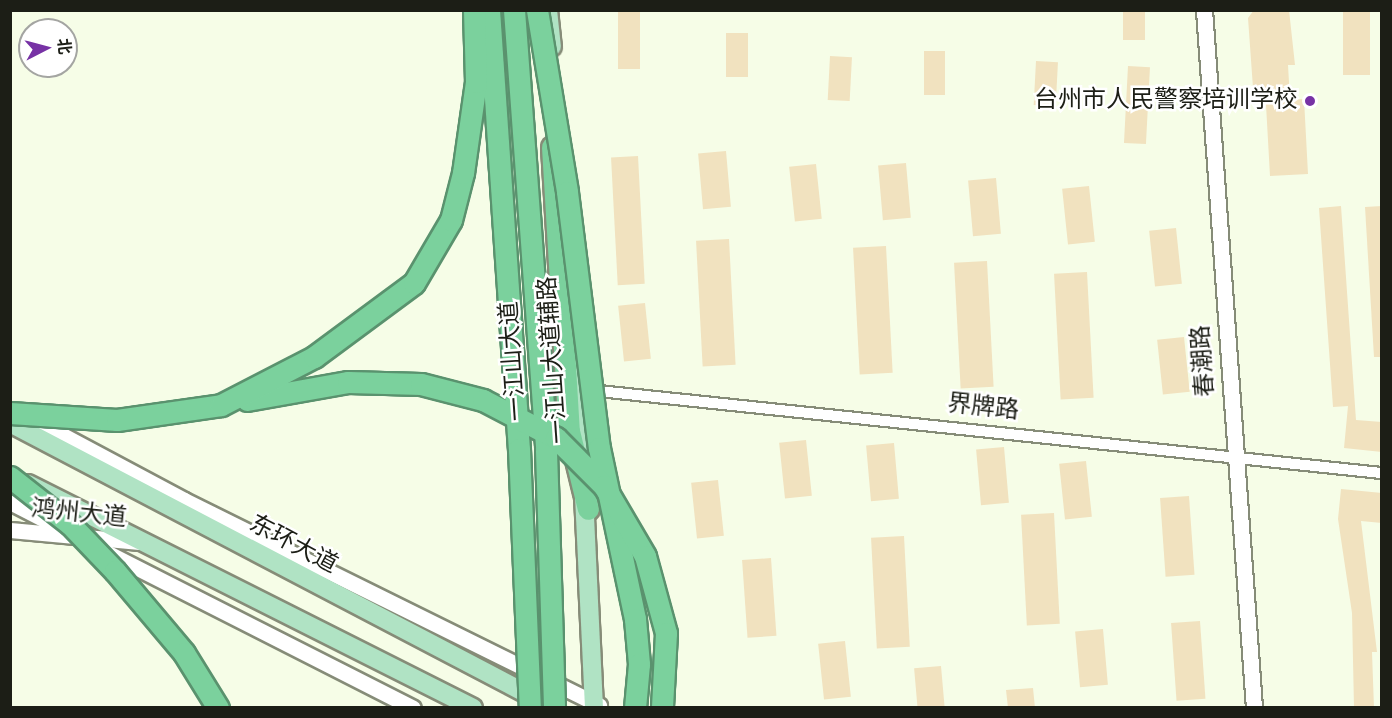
<!DOCTYPE html>
<html>
<head>
<meta charset="utf-8">
<style>
  body { margin:0 }
  #map { position:relative; width:1392px; height:718px; overflow:hidden; background:#f6fde7; font-family:Spectral,"Noto Sans SC",serif }
  div>[style] { position:absolute }
  [style*='--x'] { left:calc(var(--x)*1px); top:calc(var(--y)*1px); width:calc(var(--w)*1px); rotate:calc(var(--a)*1deg) }
  .building>* { inset:0; background:#f1e2bf; transform-origin:0 0 }
  .roads { filter:drop-shadow(2px 0 #868c78) drop-shadow(-2px 0 #868c78) drop-shadow(0 2px #868c78) drop-shadow(0 -2px #868c78) }
  .street>* { height:10px; margin:-5px; padding:0 5px; transform-origin:5px; border-radius:5px; background:#fff }
  .secondary>* { height:15px; margin:-7.5px; padding:0 7.5px; transform-origin:7.5px; border-radius:7.5px; background:#fff }
  .primary>* { height:18px; margin:-9px; padding:0 9px; transform-origin:9px; border-radius:9px; background:#b0e3c4 }
  .highway>* { height:21px; margin:-10.5px; padding:0 10.5px; transform-origin:10.5px; border-radius:10.5px; background:#7bd19d }
  .bridges { filter:drop-shadow(2px 0 #5a926e) drop-shadow(-2px 0 #5a926e) drop-shadow(0 2px #5a926e) drop-shadow(0 -2px #5a926e) }
  .highway-bridge>* { height:21px; margin:-10.5px; padding:0 10.5px; transform-origin:10.5px; border-radius:10.5px; background:#7bd19d }
  .dots>* { width:16px; height:16px; translate:-50% -50%; box-sizing:border-box; border:3px solid #fff; border-radius:50% }
  span { translate:-50% -50%; white-space:nowrap; text-align:center; line-height:1.15; -webkit-text-stroke:5px #fff; paint-order:stroke }
  .poi-label { font-size:24px; color:#1c1e16 }
  .right { translate:-100% -50%; text-align:right }
  .street-label { font-size:24px; color:#1c1e16 }
  .frame { position:absolute; inset:0; border:12px solid #1c1e16; pointer-events:none }
  .north { position:absolute; left:18px; top:18px; width:60px; height:60px; box-sizing:border-box; background:#fff; border:2px solid #a4a5a2; border-radius:50%; rotate:84deg; font-size:16px; font-weight:700; line-height:24px; text-align:center; color:#1c1e16 }
  .north::after { content:''; display:block; margin:auto; width:21px; height:27px; background:#7732a5; clip-path:polygon(50% 0,100% 100%,50% 72%,0 100%) }
</style>
</head>
<body>
<div id="map">
  <div class="building">
    <div style="left:618px;top:10px;width:22px;height:59px"></div>
    <div style="left:1123px;top:10px;width:22px;height:30px"></div>
    <div style="clip-path:polygon(1254px 10px,1289px 10px,1295px 65px,1288px 65px,1290px 100px,1304px 99px,1308px 174px,1270px 176px,1265px 87px,1253px 88px,1248px 18px)"></div>
    <div style="left:1343px;top:10px;width:27px;height:65px"></div>
    <div style="left:726px;top:33px;width:22px;height:44px"></div>
    <div style="left:924px;top:51px;width:21px;height:44px"></div>
    <div style="left:830px;top:56px;width:22px;height:44px;rotate:3deg"></div>
    <div style="left:1036px;top:61px;width:22px;height:44px;rotate:3deg"></div>
    <div style="left:1128px;top:66px;width:22px;height:77px;rotate:3deg"></div>
    <div style="left:726px;top:151px;width:56px;height:28px;rotate:85deg"></div>
    <div style="left:638px;top:156px;width:128px;height:27px;rotate:87deg"></div>
    <div style="left:906px;top:163px;width:55px;height:28px;rotate:85deg"></div>
    <div style="left:816px;top:164px;width:55px;height:27px;rotate:84deg"></div>
    <div style="left:996px;top:178px;width:56px;height:28px;rotate:85deg"></div>
    <div style="left:1089px;top:186px;width:56px;height:27px;rotate:84deg"></div>
    <div style="clip-path:polygon(1341px 206px,1356px 420px,1382px 422px,1382px 452px,1344px 448px,1348px 406px,1333px 407px,1319px 208px)"></div>
    <div style="clip-path:polygon(1382px 206px,1382px 357px,1374px 357px,1365px 207px)"></div>
    <div style="left:1176px;top:228px;width:56px;height:27px;rotate:84deg"></div>
    <div style="left:729px;top:239px;width:126px;height:33px;rotate:87deg"></div>
    <div style="left:886px;top:246px;width:127px;height:33px;rotate:87deg"></div>
    <div style="left:987px;top:261px;width:126px;height:33px;rotate:87deg"></div>
    <div style="left:1087px;top:272px;width:126px;height:33px;rotate:87deg"></div>
    <div style="left:645px;top:303px;width:56px;height:27px;rotate:84deg"></div>
    <div style="left:1184px;top:337px;width:55px;height:27px;rotate:84deg"></div>
    <div style="left:806px;top:440px;width:56px;height:27px;rotate:84deg"></div>
    <div style="left:894px;top:443px;width:56px;height:28px;rotate:85deg"></div>
    <div style="left:1004px;top:447px;width:56px;height:28px;rotate:85deg"></div>
    <div style="left:1086px;top:461px;width:56px;height:27px;rotate:84deg"></div>
    <div style="left:718px;top:480px;width:56px;height:27px;rotate:84deg"></div>
    <div style="clip-path:polygon(1341px 489px,1382px 493px,1382px 523px,1361px 521px,1377px 652px,1372px 652px,1374px 708px,1354px 708px,1352px 613px,1338px 519px)"></div>
    <div style="left:1189px;top:496px;width:79px;height:29px;rotate:86deg"></div>
    <div style="left:1054px;top:513px;width:111px;height:33px;rotate:87deg"></div>
    <div style="left:904px;top:536px;width:111px;height:33px;rotate:87deg"></div>
    <div style="left:771px;top:558px;width:78px;height:29px;rotate:86deg"></div>
    <div style="left:1200px;top:621px;width:78px;height:29px;rotate:86deg"></div>
    <div style="left:1103px;top:629px;width:56px;height:28px;rotate:85deg"></div>
    <div style="left:845px;top:641px;width:56px;height:27px;rotate:84deg"></div>
    <div style="left:941px;top:666px;width:42px;height:27px;rotate:85deg"></div>
    <div style="clip-path:polygon(1033px 688px,1035px 708px,1008px 708px,1006px 690px)"></div>
  </div>
  <div class="roads">
    <div class="street">
      <div style="--x:589;--y:390;--w:797;--a:5.98"></div>
    </div>
    <div class="secondary">
      <div style="--x:1204;--y:10;--w:700;--a:85.9"></div>
      <div style="--x:27;--y:416;--w:178;--a:28.1"></div>
      <div style="--x:184;--y:500;--w:463;--a:26.3"></div>
      <div style="--x:10;--y:502;--w:70;--a:27.3"></div>
      <div style="--x:10;--y:530;--w:130;--a:5.3"></div>
      <div style="--x:98;--y:548;--w:353;--a:26.9"></div>
    </div>
    <div class="primary">
      <div style="--x:548;--y:10;--w:37;--a:84"></div>
      <div style="--x:577;--y:347;--w:361;--a:87.3"></div>
      <div style="--x:10;--y:423;--w:614;--a:27.65"></div>
      <div style="--x:28;--y:484;--w:498;--a:26.7"></div>
    </div>
    <div class="highway">
      <div style="--x:552;--y:147;--w:285;--a:86.6"></div>
      <div style="--x:569;--y:431;--w:80;--a:76.3"></div>
    </div>
  </div>
  <div class="bridges">
    <div class="highway-bridge">
      <div style="--x:489;--y:10;--w:440;--a:86.1"></div>
      <div style="--x:519;--y:449;--w:259;--a:87.6"></div>
      <div style="--x:514;--y:10;--w:442;--a:85.8"></div>
      <div style="--x:546;--y:451;--w:257;--a:88.2"></div>
      <div style="--x:537;--y:10;--w:184;--a:80.6"></div>
      <div style="--x:567;--y:192;--w:258;--a:82.9"></div>
      <div style="--x:599;--y:448;--w:175;--a:78.1"></div>
      <div style="--x:635;--y:619;--w:45;--a:84.9"></div>
      <div style="--x:639;--y:664;--w:44;--a:95.2"></div>
      <div style="--x:247;--y:400;--w:103;--a:-10.1"></div>
      <div style="--x:348;--y:382;--w:73;--a:1.6"></div>
      <div style="--x:421;--y:384;--w:64;--a:14.5"></div>
      <div style="--x:483;--y:400;--w:82;--a:27.5"></div>
      <div style="--x:556;--y:438;--w:68;--a:45"></div>
      <div style="--x:604;--y:486;--w:81;--a:59.6"></div>
      <div style="--x:645;--y:556;--w:80;--a:74.7"></div>
      <div style="--x:666;--y:633;--w:75;--a:93.1"></div>
      <div style="--x:10;--y:413;--w:107;--a:3.7"></div>
      <div style="--x:117;--y:420;--w:105;--a:-8.2"></div>
      <div style="--x:221;--y:405;--w:105;--a:-27.3"></div>
      <div style="--x:314;--y:357;--w:124;--a:-36.5"></div>
      <div style="--x:414;--y:283;--w:73;--a:-59.6"></div>
      <div style="--x:451;--y:220;--w:49;--a:-75.7"></div>
      <div style="--x:463;--y:173;--w:92;--a:-81.9"></div>
      <div style="--x:476;--y:82;--w:72;--a:-91.6"></div>
      <div style="--x:10;--y:477;--w:76;--a:38.1"></div>
      <div style="--x:70;--y:524;--w:65;--a:46.2"></div>
      <div style="--x:115;--y:571;--w:107;--a:49.9"></div>
      <div style="--x:184;--y:653;--w:65;--a:58.3"></div>
    </div>
  </div>
  <div class="dots">
    <div style="left:1310px;top:101px;background:#7732a5"></div>
  </div>
  <div class="poi-label">
    <span class="right" style="left:1298px;top:101px">台州市人民警察培训学校</span>
  </div>
  <div class="street-label">
    <span style="left:554px;top:360px;rotate:-94deg">一江山大道辅路</span>
    <span style="left:514px;top:361px;rotate:-94deg">一江山大道</span>
    <span style="left:1204px;top:361px;rotate:-94deg">春潮路</span>
    <span style="left:983px;top:408px;rotate:6deg">界牌路</span>
    <span style="left:79px;top:514px;rotate:6deg">鸿州大道</span>
    <span style="left:293px;top:545px;rotate:28deg">东环大道</span>
  </div>
  <div class="frame"></div>
  <div class="north">北</div>
</div>
</body>
</html>
